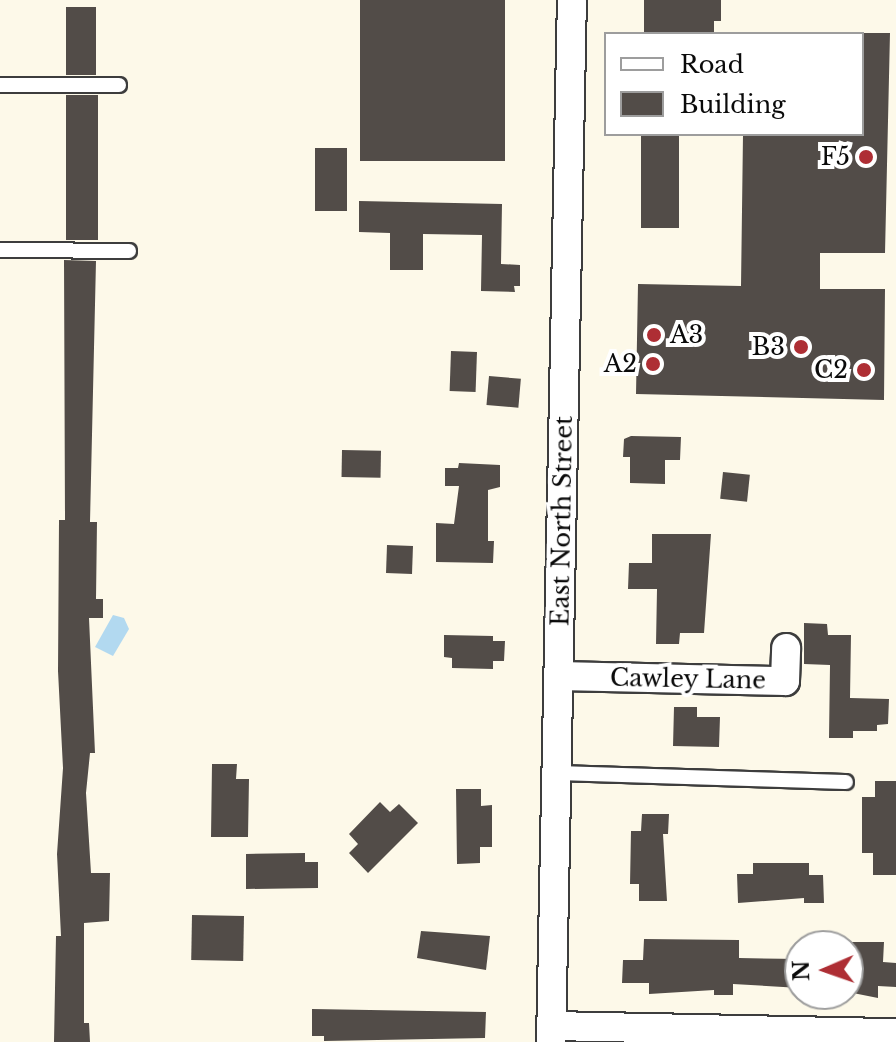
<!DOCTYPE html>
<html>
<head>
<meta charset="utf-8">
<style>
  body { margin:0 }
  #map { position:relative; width:896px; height:1042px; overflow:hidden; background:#fdf9e9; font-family:"Libre Baskerville",serif }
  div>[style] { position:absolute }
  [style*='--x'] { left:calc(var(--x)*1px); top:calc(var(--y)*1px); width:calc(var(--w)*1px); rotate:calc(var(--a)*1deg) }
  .water>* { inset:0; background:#b2d9f0 }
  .building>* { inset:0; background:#524c48; transform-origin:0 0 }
  .roads { filter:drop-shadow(2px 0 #3d3d3d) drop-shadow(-2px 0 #3d3d3d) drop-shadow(0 2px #3d3d3d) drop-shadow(0 -2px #3d3d3d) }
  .lane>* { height:14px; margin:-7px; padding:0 7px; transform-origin:7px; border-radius:7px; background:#fff }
  .street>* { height:28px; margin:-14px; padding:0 14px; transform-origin:14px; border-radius:14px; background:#fff }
  .dots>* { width:22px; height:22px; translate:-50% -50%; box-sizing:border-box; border:4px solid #fff; border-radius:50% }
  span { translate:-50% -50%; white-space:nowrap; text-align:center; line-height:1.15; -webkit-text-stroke:8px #fff; paint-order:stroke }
  .poi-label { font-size:24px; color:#0a0a0a }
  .right { translate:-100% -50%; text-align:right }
  .left { translate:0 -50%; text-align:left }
  .street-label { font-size:24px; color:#0a0a0a }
  .legend { position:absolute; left:604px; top:32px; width:260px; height:104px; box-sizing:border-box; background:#fff; border:2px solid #9d9d9d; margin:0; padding:10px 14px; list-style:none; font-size:24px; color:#0a0a0a }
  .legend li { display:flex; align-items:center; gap:16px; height:40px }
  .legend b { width:40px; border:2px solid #9d9d9d }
  .north { position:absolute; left:784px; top:930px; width:80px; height:80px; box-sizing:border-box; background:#fff; border:2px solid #9d9d9d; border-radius:50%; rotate:268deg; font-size:22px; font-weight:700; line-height:32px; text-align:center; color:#0a0a0a }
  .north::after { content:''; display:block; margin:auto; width:28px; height:36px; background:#ae2e34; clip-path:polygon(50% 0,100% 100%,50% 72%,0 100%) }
</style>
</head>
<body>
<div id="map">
  <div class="water">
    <div style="clip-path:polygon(113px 615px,124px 618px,129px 629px,113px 656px,95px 647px)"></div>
  </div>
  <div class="building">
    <div style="left:360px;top:0;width:145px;height:161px"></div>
    <div style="clip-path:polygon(644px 0,721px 0,721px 21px,714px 21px,714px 34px,644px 34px)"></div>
    <div style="left:66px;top:7px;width:30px;height:68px"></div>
    <div style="clip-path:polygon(862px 33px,890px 33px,885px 253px,820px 253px,820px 289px,885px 289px,884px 400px,636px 394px,638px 284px,741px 286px,743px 134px,862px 134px)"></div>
    <div style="left:66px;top:95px;width:32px;height:145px"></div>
    <div style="left:641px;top:134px;width:38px;height:94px"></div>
    <div style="left:315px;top:148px;width:32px;height:63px"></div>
    <div style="clip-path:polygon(359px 201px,502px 204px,501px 264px,520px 265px,520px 286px,514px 286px,515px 292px,481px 291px,482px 235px,423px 234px,423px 270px,390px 270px,390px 233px,359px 232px)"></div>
    <div style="clip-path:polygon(64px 260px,96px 261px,90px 522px,97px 522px,96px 599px,103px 599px,103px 618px,89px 618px,95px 753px,90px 753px,86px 793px,91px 873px,110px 873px,109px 921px,84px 923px,84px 1023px,89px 1023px,90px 1042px,54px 1042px,56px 936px,61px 936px,57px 854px,63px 768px,58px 671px,59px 520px,65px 520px)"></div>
    <div style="left:451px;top:351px;width:26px;height:40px;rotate:2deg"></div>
    <div style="left:489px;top:376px;width:32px;height:29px;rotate:5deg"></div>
    <div style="clip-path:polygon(631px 436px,681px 437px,680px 460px,665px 460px,665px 484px,630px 483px,630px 457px,623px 457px,624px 439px)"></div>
    <div style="left:342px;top:450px;width:39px;height:27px;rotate:1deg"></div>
    <div style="clip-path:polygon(459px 463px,500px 465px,500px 487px,488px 490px,488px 541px,494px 541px,493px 563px,436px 562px,436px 523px,454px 524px,459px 486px,445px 486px,445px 468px,458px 468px)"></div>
    <div style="left:723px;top:472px;width:27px;height:27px;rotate:6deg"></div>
    <div style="clip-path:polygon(652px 534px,711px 534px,704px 633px,680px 633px,679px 644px,656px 644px,657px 589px,628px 589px,629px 563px,652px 563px)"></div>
    <div style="left:387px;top:545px;width:26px;height:28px;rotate:2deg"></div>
    <div style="clip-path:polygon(804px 623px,827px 624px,828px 635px,851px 635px,850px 698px,889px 699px,888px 724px,877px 725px,877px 731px,853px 731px,853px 738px,829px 738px,830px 665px,804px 664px)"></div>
    <div style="clip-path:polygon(444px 635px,493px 636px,493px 641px,505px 641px,504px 661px,493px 661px,493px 669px,452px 668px,452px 658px,444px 657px)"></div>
    <div style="clip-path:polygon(674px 707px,697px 707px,697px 717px,720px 717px,719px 747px,673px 746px)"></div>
    <div style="clip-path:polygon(212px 764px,237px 764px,236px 779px,249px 779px,248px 837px,211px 837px)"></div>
    <div style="clip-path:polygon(875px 781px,896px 781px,896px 875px,873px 875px,873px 853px,862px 853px,862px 797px,875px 797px)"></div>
    <div style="clip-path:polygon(456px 789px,481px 789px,481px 806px,492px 805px,492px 847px,480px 847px,480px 863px,457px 864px)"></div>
    <div style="clip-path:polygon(380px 802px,390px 812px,399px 804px,418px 823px,368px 873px,349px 853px,358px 844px,349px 834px)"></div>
    <div style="clip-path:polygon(642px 814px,669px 814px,668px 834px,663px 834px,667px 901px,639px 901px,639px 884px,630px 884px,631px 831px,641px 831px)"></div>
    <div style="clip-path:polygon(305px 853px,305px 862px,318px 862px,318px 888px,246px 889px,246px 854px)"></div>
    <div style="clip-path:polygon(753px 863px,809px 863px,809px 875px,823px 875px,824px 903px,804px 903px,804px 898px,738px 903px,737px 874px,753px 874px)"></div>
    <div style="left:192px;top:915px;width:52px;height:45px;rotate:1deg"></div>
    <div style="clip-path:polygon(421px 931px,490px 936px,486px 970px,417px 958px)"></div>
    <div style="clip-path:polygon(644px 939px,739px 940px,739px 958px,800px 959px,800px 988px,733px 984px,733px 995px,714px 995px,714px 990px,649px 994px,649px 983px,622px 983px,623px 960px,643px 960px)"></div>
    <div style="clip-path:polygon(848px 942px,884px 942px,883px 962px,896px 963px,896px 987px,878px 986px,878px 998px,848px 992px)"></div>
    <div style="clip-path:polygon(312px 1009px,486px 1012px,485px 1038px,324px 1041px,324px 1036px,312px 1036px)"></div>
  </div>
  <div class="roads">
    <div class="lane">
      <div style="--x:0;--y:85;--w:119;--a:0"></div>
      <div style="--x:0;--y:250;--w:129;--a:0.4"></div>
      <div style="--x:557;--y:773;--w:289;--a:1.8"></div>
    </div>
    <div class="street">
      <div style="--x:559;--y:676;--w:226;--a:1.3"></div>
      <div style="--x:785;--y:681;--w:33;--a:-88"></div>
      <div style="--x:552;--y:1026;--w:344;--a:1.2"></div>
      <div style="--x:551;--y:1042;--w:1042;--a:-88.85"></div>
    </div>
  </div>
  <div class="dots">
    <div style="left:866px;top:157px;background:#ae2e34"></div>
    <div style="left:654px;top:335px;background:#ae2e34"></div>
    <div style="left:801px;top:347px;background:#ae2e34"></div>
    <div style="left:653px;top:364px;background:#ae2e34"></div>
    <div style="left:864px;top:370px;background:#ae2e34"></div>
  </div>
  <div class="poi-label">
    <span class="right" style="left:850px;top:157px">F5</span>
    <span class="left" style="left:670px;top:335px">A3</span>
    <span class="right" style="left:785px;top:347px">B3</span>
    <span class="right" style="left:637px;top:364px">A2</span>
    <span class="right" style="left:848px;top:370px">C2</span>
  </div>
  <div class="street-label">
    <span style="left:562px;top:521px;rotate:-89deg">East North Street</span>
    <span style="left:688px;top:679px;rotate:1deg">Cawley Lane</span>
  </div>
  <ul class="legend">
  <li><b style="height:10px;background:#fff"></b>Road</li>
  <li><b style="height:22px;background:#524c48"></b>Building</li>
  </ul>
  <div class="north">N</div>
</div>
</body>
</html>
